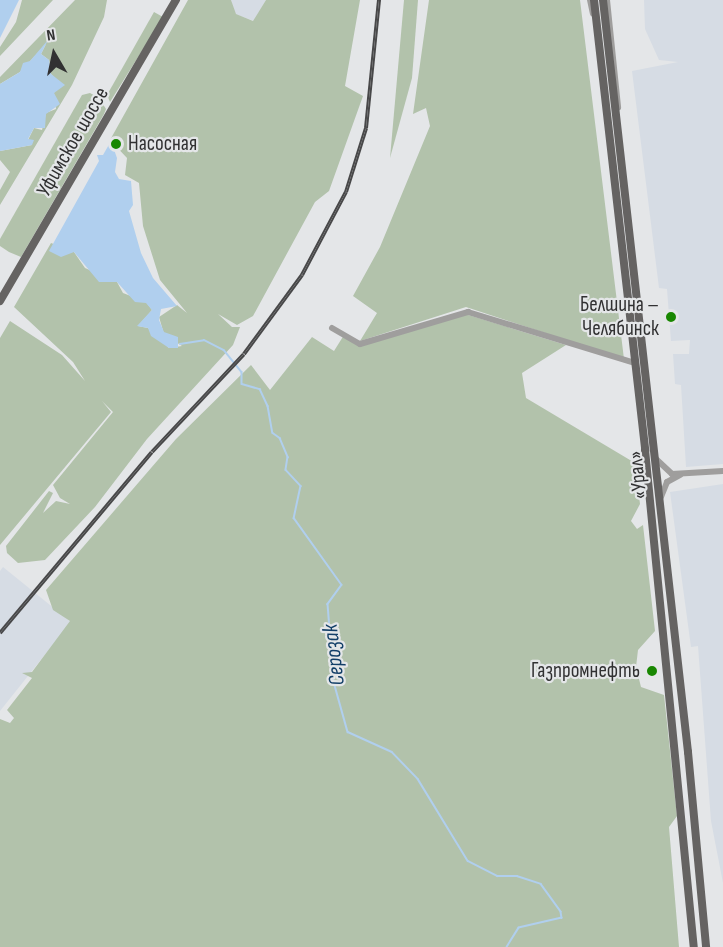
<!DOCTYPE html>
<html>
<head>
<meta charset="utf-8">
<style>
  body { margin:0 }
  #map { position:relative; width:723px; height:947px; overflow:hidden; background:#e4e6e8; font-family:"Sofia Sans Condensed",sans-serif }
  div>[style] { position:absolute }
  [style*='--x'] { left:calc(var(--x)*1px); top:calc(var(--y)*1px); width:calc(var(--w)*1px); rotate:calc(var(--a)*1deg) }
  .built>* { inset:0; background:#d6dce4 }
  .green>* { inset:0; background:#b2c2ab }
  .water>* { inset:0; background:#b0cfee }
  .stream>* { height:1.5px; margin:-0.75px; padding:0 0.75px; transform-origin:0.75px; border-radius:0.75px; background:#b0cfee }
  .minor>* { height:6px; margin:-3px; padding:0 3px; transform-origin:3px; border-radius:3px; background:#9f9e9d }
  .major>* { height:8px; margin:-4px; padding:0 4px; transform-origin:4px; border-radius:4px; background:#656362 }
  .rail>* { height:4px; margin-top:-2px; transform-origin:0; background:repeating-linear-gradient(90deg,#e4e6e8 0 4.5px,#484849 0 9px); box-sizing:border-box; border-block:2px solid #484849 }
  .dots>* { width:16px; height:16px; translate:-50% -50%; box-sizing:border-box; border:3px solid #e4e6e8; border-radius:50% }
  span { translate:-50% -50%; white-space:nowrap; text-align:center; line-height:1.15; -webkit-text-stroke:4.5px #e4e6e8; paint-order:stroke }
  .street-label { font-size:21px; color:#313132 }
  .poi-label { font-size:21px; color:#313132 }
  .left { translate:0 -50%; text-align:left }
  .right { translate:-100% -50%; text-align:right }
  .water-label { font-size:22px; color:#133f68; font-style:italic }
  .north { position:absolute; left:24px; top:24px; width:60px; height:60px; -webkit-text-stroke:4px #e4e6e8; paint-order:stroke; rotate:351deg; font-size:16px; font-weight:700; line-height:24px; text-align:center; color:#313132 }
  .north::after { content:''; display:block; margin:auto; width:21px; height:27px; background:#313132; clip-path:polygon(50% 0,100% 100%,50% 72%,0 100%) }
</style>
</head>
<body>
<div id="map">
  <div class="built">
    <div style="clip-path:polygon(231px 0,266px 0,254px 21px,235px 14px)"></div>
    <div style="clip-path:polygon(644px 0,723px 0,723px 464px,686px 467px,681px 385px,675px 384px,673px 354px,689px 354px,690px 340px,671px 341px,667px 289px,659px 288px,632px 71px,678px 62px,659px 60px,645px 29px)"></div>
    <div style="clip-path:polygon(723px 484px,723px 883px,711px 821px,698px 646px,691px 647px,670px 492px)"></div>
    <div style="clip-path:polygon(3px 567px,71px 622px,0 711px,0 571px)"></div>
  </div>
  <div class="green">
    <div style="clip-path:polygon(22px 0,53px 0,0 56px,0 47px,16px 22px)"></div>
    <div style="clip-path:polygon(75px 0,107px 0,104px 17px,72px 85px,0 205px,0 190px,10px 172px,0 160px,0 151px,32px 145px,28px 140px,34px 128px,42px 130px,46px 113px,56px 109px,54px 93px,58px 82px,51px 74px,49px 60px,41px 54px,46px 44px,20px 72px,0 84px,0 77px)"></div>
    <div style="clip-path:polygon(188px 0,231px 0,236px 14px,253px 21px,266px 0,360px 0,345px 86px,363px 96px,329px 191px,315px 202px,253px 316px,237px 325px,218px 314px,232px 327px,240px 327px,233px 345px,147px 439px,95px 507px,45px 560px,18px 563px,7px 553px,6px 546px,49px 491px,53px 493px,43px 513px,56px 501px,70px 504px,60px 498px,53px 485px,113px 412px,102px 401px,111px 412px,0 545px,0 338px,10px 321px,62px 355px,85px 381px,73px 362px,14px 307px,51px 243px,74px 252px,85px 268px,117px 282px,123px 293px,146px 302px,152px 310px,138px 326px,148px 328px,169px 348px,182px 346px,164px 334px,159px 317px,177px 305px,187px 313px,160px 280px,143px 226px,139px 183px,125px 175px,127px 158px,110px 140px)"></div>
    <div style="clip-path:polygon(404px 0,418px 0,412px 78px,390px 158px)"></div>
    <div style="clip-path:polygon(429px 0,580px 0,624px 359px,466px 307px,360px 341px,377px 313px,353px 296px,380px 247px,430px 126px,426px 108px,413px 114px)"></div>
    <div style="clip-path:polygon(154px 12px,163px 17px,110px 102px,107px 95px)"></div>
    <div style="clip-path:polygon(90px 93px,99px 98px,106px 109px,104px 114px,21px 257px,9px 252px,0 246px,0 239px,82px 95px)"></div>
    <div style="clip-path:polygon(465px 314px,566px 345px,522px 373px,526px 398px,635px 463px,640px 504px,631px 521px,637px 529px,643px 525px,655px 631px,638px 650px,636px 667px,641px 687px,664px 695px,677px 816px,669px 827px,679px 947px,0 947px,0 719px,10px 723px,14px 718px,7px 710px,32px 678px,22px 673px,32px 672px,70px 621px,53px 610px,46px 590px,176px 439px,251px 365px,270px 390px,312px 337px,334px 351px,344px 335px,357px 343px)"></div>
  </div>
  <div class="water">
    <div style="clip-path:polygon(0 0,19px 0,0 38px)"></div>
    <div style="clip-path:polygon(48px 40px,41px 54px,49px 60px,51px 74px,65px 85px,54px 93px,60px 104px,46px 114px,45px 128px,34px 128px,28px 139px,34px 140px,32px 145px,0 151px,0 84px,20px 72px,23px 63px,30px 61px)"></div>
    <div style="clip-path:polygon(111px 141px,117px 158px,115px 172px,119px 179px,131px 181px,133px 205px,129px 211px,141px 253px,153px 278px,177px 306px,161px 309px,159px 320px,164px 332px,178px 337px,178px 348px,169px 348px,151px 336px,148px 328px,137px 326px,152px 310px,146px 303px,135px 302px,117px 282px,99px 282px,74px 252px,61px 257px,49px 251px,99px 161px,97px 155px,103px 155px)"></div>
  </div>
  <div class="stream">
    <div style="--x:180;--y:344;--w:24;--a:-9"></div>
    <div style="--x:204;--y:340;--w:22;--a:27"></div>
    <div style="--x:224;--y:350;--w:28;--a:51"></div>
    <div style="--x:242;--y:372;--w:12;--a:90"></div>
    <div style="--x:242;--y:384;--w:19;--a:16"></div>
    <div style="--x:260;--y:389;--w:19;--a:65"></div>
    <div style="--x:268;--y:406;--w:27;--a:80"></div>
    <div style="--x:273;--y:433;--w:9;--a:36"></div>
    <div style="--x:280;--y:438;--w:21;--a:67"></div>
    <div style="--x:288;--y:457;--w:13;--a:99"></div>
    <div style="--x:286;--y:470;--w:22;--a:47"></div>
    <div style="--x:301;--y:486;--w:33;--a:102"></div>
    <div style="--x:294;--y:518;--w:82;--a:54.4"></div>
    <div style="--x:342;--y:585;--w:24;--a:126"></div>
    <div style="--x:328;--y:604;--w:78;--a:85.6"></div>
    <div style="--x:334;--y:682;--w:52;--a:74.4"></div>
    <div style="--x:348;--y:732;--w:48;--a:24.4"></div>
    <div style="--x:392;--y:752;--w:37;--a:46"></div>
    <div style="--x:418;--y:779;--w:96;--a:58.6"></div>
    <div style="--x:468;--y:861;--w:33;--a:27"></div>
    <div style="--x:497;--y:876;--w:20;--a:0"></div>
    <div style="--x:517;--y:876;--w:25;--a:18"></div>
    <div style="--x:541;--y:884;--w:34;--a:54"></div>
    <div style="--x:561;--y:912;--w:6;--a:81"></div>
    <div style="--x:562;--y:918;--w:44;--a:166.9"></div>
    <div style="--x:519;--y:928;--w:22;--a:122"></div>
  </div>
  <div class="minor">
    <div style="--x:590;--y:0;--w:14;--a:78"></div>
    <div style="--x:607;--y:0;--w:108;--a:84.1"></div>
    <div style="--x:332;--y:328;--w:32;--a:30"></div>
    <div style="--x:360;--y:344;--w:113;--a:-16.5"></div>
    <div style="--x:468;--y:312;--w:175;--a:17"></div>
    <div style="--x:656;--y:459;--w:22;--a:43"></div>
    <div style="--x:672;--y:474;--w:51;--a:-3.4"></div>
    <div style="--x:661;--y:497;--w:16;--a:-68"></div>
    <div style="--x:667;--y:482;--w:15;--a:-28"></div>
  </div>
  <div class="major">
    <div style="--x:594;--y:0;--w:453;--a:83.5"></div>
    <div style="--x:645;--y:450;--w:499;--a:84.4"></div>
    <div style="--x:603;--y:0;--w:757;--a:83.55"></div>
    <div style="--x:688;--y:752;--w:196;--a:84.7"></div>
    <div style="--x:0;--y:301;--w:349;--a:-59.7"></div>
  </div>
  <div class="rail">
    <div style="--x:0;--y:633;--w:236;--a:-50"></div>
    <div style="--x:152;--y:452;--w:134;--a:-46.8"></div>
    <div style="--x:244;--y:354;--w:98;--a:-53.7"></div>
    <div style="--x:302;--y:275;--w:94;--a:-62.1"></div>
    <div style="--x:346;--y:192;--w:67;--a:-72.6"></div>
    <div style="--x:366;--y:128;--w:129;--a:-84.2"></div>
  </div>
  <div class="dots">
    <div style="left:116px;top:144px;background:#188701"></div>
    <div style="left:671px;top:317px;background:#188701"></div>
    <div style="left:652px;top:671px;background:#188701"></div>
  </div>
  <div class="street-label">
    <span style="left:73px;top:142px;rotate:-60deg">Уфимское шоссе</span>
    <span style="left:638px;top:475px;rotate:-96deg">«Урал»</span>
  </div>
  <div class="poi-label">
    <span class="left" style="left:128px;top:144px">Насосная</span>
    <span class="right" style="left:659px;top:317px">Белшина –<br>Челябинск</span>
    <span class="right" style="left:640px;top:671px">Газпромнефть</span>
  </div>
  <div class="water-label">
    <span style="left:334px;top:655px;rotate:-97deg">Серозак</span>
  </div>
  <div class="north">N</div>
</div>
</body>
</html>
